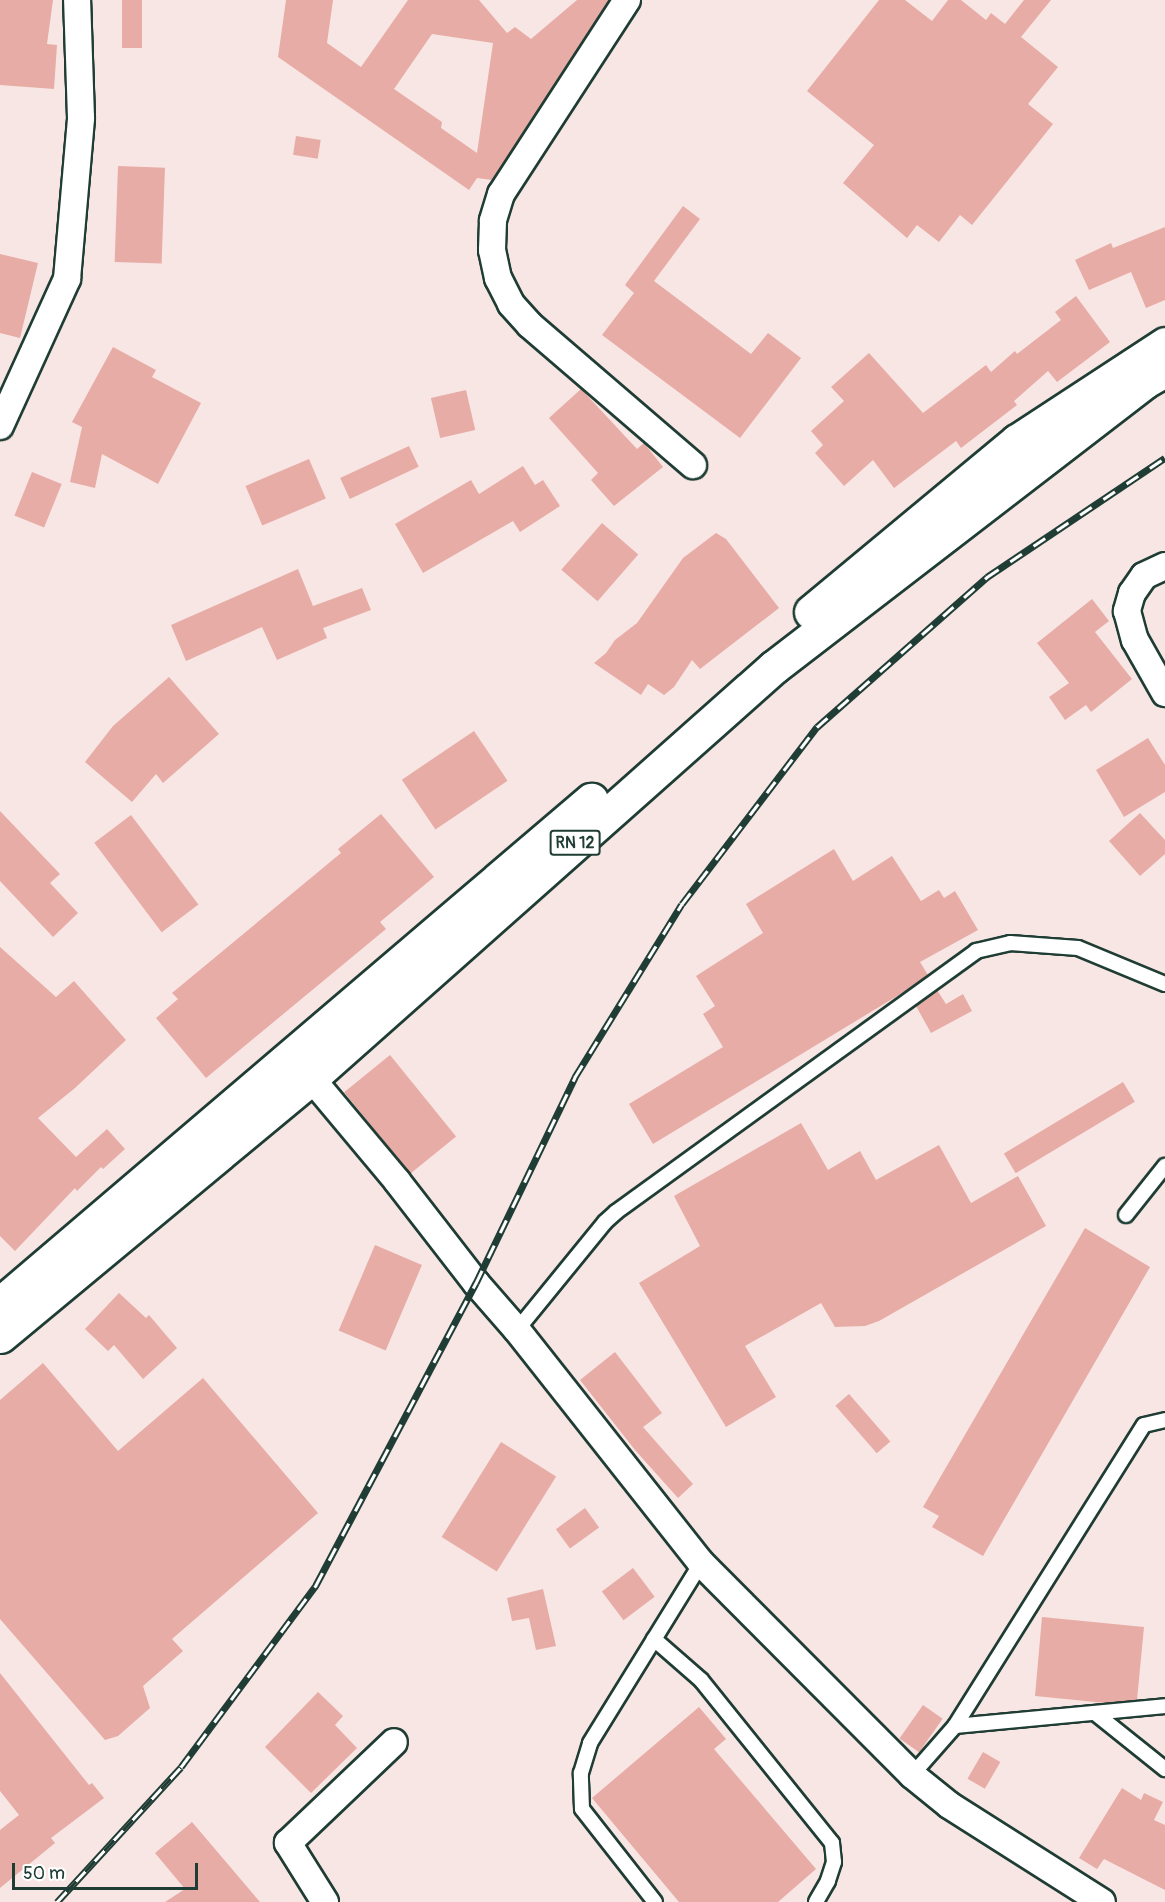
<!DOCTYPE html>
<html>
<head>
<meta charset="utf-8">
<style>
  body { margin:0 }
  #map { position:relative; width:1165px; height:1902px; overflow:hidden; background:#f8e6e4; font-family:Pangolin,sans-serif }
  div>[style] { position:absolute }
  [style*='--x'] { left:calc(var(--x)*1px); top:calc(var(--y)*1px); width:calc(var(--w)*1px); rotate:calc(var(--a)*1deg) }
  .building>* { inset:0; background:#e7aca6; transform-origin:0 0 }
  .roads { filter:drop-shadow(2px 0 #1f3d34) drop-shadow(-2px 0 #1f3d34) drop-shadow(0 2px #1f3d34) drop-shadow(0 -2px #1f3d34) }
  .lane>* { height:14px; margin:-7px; padding:0 7px; transform-origin:7px; border-radius:7px; background:#fff }
  .street>* { height:26px; margin:-13px; padding:0 13px; transform-origin:13px; border-radius:13px; background:#fff }
  .highway>* { height:33px; margin:-16.5px; padding:0 16.5px; transform-origin:16.5px; border-radius:16.5px; background:#fff }
  .rail>* { height:7px; margin-top:-3.5px; transform-origin:0; background:repeating-linear-gradient(90deg,#fff 0 14px,#1f3d34 0 28px); box-sizing:border-box; border-block:2px solid #1f3d34 }
  span { translate:-50% -50%; white-space:nowrap; text-align:center; line-height:1.15; -webkit-text-stroke:6px #fff; paint-order:stroke }
  .shield-label span { padding:2px 4px; background:#fff; border:2px solid; border-radius:4px; -webkit-text-stroke-width:0 }
  .shield-label { font-size:16px; color:#1f3d34; font-weight:700 }
  .scale { position:absolute; left:12px; top:1863px; width:186px; height:27px; box-sizing:border-box; border:3px solid #1f3d34; border-top:0; padding-left:8px; font-size:18px; line-height:21px; white-space:nowrap; color:#1f3d34; -webkit-text-stroke:4px #fff; paint-order:stroke }
</style>
</head>
<body>
<div id="map">
  <div class="building">
    <div style="clip-path:polygon(0 0,53px 0,47px 44px,57px 45px,54px 89px,0 85px)"></div>
    <div style="left:122px;top:0;width:20px;height:48px"></div>
    <div style="clip-path:polygon(evenodd,286px 0,333px 0,327px 43px,361px 67px,408px 0,479px 0,507px 33px,515px 27px,531px 39px,577px 0,609px 0,492px 180px,477px 178px,469px 190px,278px 57px,286px 0,432px 34px,493px 43px,477px 153px,441px 128px,442px 122px,394px 89px,432px 34px)"></div>
    <div style="clip-path:polygon(879px 0,905px 0,932px 21px,948px 0,961px 0,986px 20px,991px 13px,1005px 24px,1024px 0,1051px 0,1021px 37px,1058px 67px,1028px 104px,1053px 124px,972px 225px,960px 215px,939px 242px,917px 225px,907px 238px,843px 183px,874px 145px,807px 91px)"></div>
    <div style="left:296px;top:136px;width:25px;height:19px;rotate:9deg"></div>
    <div style="left:118px;top:166px;width:47px;height:96px;rotate:2deg"></div>
    <div style="clip-path:polygon(683px 206px,700px 219px,654px 281px,751px 354px,768px 333px,801px 358px,740px 438px,602px 335px,634px 293px,625px 285px)"></div>
    <div style="clip-path:polygon(1165px 227px,1165px 300px,1146px 308px,1131px 272px,1089px 290px,1075px 260px,1111px 243px,1113px 248px)"></div>
    <div style="clip-path:polygon(0 254px,38px 263px,20px 338px,0 333px)"></div>
    <div style="clip-path:polygon(1076px 296px,1110px 342px,1057px 382px,1048px 371px,1014px 401px,1017px 405px,961px 448px,956px 441px,894px 488px,873px 460px,844px 486px,815px 453px,823px 445px,811px 431px,844px 401px,831px 387px,869px 353px,923px 413px,986px 365px,991px 372px,1015px 351px,1017px 354px,1061px 320px,1055px 312px)"></div>
    <div style="clip-path:polygon(113px 347px,156px 370px,152px 377px,201px 403px,158px 484px,102px 454px,95px 488px,70px 482px,82px 427px,72px 422px)"></div>
    <div style="clip-path:polygon(581px 389px,637px 449px,644px 443px,663px 467px,614px 506px,591px 480px,598px 473px,549px 418px)"></div>
    <div style="left:466px;top:390px;width:41px;height:36px;rotate:77deg"></div>
    <div style="left:409px;top:446px;width:23px;height:76px;rotate:65deg"></div>
    <div style="left:309px;top:459px;width:43px;height:69px;rotate:67deg"></div>
    <div style="clip-path:polygon(523px 466px,535px 485px,543px 480px,560px 506px,520px 532px,513px 521px,423px 573px,395px 524px,471px 480px,479px 494px)"></div>
    <div style="left:32px;top:472px;width:32px;height:47px;rotate:22deg"></div>
    <div style="left:602px;top:523px;width:48px;height:62px;rotate:41deg"></div>
    <div style="clip-path:polygon(716px 533px,726px 539px,779px 608px,700px 669px,692px 660px,674px 687px,664px 695px,648px 684px,641px 695px,594px 663px,606px 653px,615px 640px,637px 623px,683px 558px)"></div>
    <div style="clip-path:polygon(298px 569px,313px 606px,362px 588px,371px 610px,323px 628px,327px 638px,277px 660px,262px 627px,186px 661px,171px 625px)"></div>
    <div style="clip-path:polygon(1092px 599px,1109px 621px,1095px 632px,1132px 679px,1091px 712px,1086px 705px,1065px 720px,1049px 697px,1069px 683px,1037px 643px)"></div>
    <div style="clip-path:polygon(169px 677px,219px 734px,163px 783px,156px 774px,132px 802px,85px 762px,113px 726px)"></div>
    <div style="left:474px;top:731px;width:60px;height:87px;rotate:56deg"></div>
    <div style="clip-path:polygon(1148px 738px,1165px 765px,1165px 792px,1124px 817px,1096px 770px)"></div>
    <div style="clip-path:polygon(0 811px,60px 874px,50px 883px,78px 913px,53px 937px,0 881px)"></div>
    <div style="clip-path:polygon(1140px 813px,1165px 840px,1165px 854px,1140px 876px,1109px 841px)"></div>
    <div style="clip-path:polygon(381px 814px,434px 877px,380px 922px,386px 929px,206px 1078px,156px 1018px,178px 999px,172px 993px,341px 853px,338px 849px)"></div>
    <div style="left:131px;top:815px;width:112px;height:46px;rotate:53deg"></div>
    <div style="clip-path:polygon(834px 849px,853px 881px,892px 856px,921px 901px,939px 890px,944px 898px,955px 891px,978px 930px,920px 962px,928px 975px,907px 990px,653px 1144px,629px 1104px,723px 1047px,703px 1014px,715px 1006px,696px 976px,763px 933px,746px 904px)"></div>
    <div style="clip-path:polygon(0 947px,56px 997px,74px 981px,126px 1040px,75px 1088px,38px 1118px,76px 1157px,107px 1129px,125px 1149px,103px 1169px,101px 1167px,77px 1191px,75px 1188px,15px 1251px,0 1236px)"></div>
    <div style="clip-path:polygon(937px 990px,946px 1004px,963px 994px,972px 1011px,931px 1033px,916px 1006px)"></div>
    <div style="left:390px;top:1055px;width:105px;height:59px;rotate:51deg"></div>
    <div style="left:1123px;top:1082px;width:23px;height:139px;rotate:59deg"></div>
    <div style="clip-path:polygon(801px 1123px,828px 1170px,860px 1151px,876px 1180px,939px 1145px,971px 1203px,1018px 1176px,1046px 1226px,879px 1321px,865px 1326px,835px 1327px,821px 1303px,745px 1346px,776px 1397px,726px 1427px,639px 1283px,700px 1246px,674px 1196px)"></div>
    <div style="clip-path:polygon(1085px 1228px,1150px 1267px,983px 1556px,932px 1527px,939px 1516px,923px 1507px)"></div>
    <div style="left:375px;top:1245px;width:51px;height:93px;rotate:23deg"></div>
    <div style="clip-path:polygon(119px 1293px,146px 1318px,149px 1315px,177px 1348px,143px 1379px,114px 1345px,108px 1351px,85px 1329px)"></div>
    <div style="clip-path:polygon(615px 1352px,662px 1413px,643px 1427px,693px 1484px,678px 1498px,635px 1450px,580px 1380px)"></div>
    <div style="clip-path:polygon(43px 1363px,118px 1451px,203px 1378px,318px 1513px,172px 1639px,183px 1651px,143px 1686px,150px 1708px,118px 1736px,105px 1740px,0 1619px,0 1400px)"></div>
    <div style="left:849px;top:1394px;width:63px;height:18px;rotate:49deg"></div>
    <div style="left:501px;top:1442px;width:65px;height:112px;rotate:32deg"></div>
    <div style="left:585px;top:1508px;width:24px;height:36px;rotate:54deg"></div>
    <div style="left:633px;top:1568px;width:36px;height:39px;rotate:53deg"></div>
    <div style="clip-path:polygon(543px 1589px,556px 1646px,536px 1650px,529px 1618px,512px 1621px,507px 1598px)"></div>
    <div style="clip-path:polygon(1042px 1617px,1144px 1627px,1137px 1700px,1106px 1703px,1035px 1696px)"></div>
    <div style="clip-path:polygon(0 1673px,89px 1785px,92px 1783px,104px 1798px,51px 1838px,55px 1843px,0 1888px,0 1830px,19px 1815px,0 1791px)"></div>
    <div style="clip-path:polygon(318px 1692px,343px 1716px,335px 1725px,357px 1748px,311px 1793px,265px 1747px)"></div>
    <div style="left:923px;top:1705px;width:24px;height:41px;rotate:35deg"></div>
    <div style="clip-path:polygon(699px 1707px,726px 1739px,714px 1749px,816px 1869px,778px 1902px,679px 1902px,592px 1798px)"></div>
    <div style="left:983px;top:1752px;width:20px;height:31px;rotate:30deg"></div>
    <div style="clip-path:polygon(1122px 1788px,1141px 1800px,1144px 1793px,1163px 1802px,1154px 1820px,1165px 1825px,1165px 1890px,1104px 1859px,1097px 1869px,1079px 1858px)"></div>
    <div style="clip-path:polygon(192px 1822px,260px 1902px,165px 1902px,185px 1889px,155px 1853px)"></div>
  </div>
  <div class="roads">
    <div class="lane">
      <div style="--x:1126;--y:1215;--w:63;--a:-51.5"></div>
      <div style="--x:517;--y:1330;--w:139;--a:-50.8"></div>
      <div style="--x:605;--y:1222;--w:15;--a:-42"></div>
      <div style="--x:616;--y:1212;--w:445;--a:-35.9"></div>
      <div style="--x:976;--y:951;--w:35;--a:-13"></div>
      <div style="--x:1010;--y:943;--w:68;--a:4.2"></div>
      <div style="--x:1078;--y:948;--w:94;--a:22.5"></div>
      <div style="--x:654;--y:1639;--w:62;--a:41.1"></div>
      <div style="--x:701;--y:1680;--w:209;--a:51.2"></div>
      <div style="--x:832;--y:1843;--w:19;--a:84"></div>
      <div style="--x:834;--y:1862;--w:20;--a:108"></div>
      <div style="--x:828;--y:1881;--w:24;--a:120"></div>
      <div style="--x:1095;--y:1713;--w:90;--a:38.7"></div>
      <div style="--x:955;--y:1726;--w:211;--a:-5.4"></div>
      <div style="--x:912;--y:1775;--w:65;--a:-48.7"></div>
      <div style="--x:955;--y:1726;--w:355;--a:-57.9"></div>
      <div style="--x:1144;--y:1425;--w:22;--a:-13"></div>
      <div style="--x:655;--y:1902;--w:118;--a:-128.1"></div>
      <div style="--x:582;--y:1809;--w:36;--a:-92"></div>
      <div style="--x:581;--y:1773;--w:31;--a:-73"></div>
      <div style="--x:590;--y:1743;--w:211;--a:-58.3"></div>
    </div>
    <div class="street">
      <div style="--x:627;--y:0;--w:231;--a:123"></div>
      <div style="--x:501;--y:194;--w:28;--a:107"></div>
      <div style="--x:493;--y:221;--w:29;--a:92"></div>
      <div style="--x:492;--y:250;--w:29;--a:78"></div>
      <div style="--x:498;--y:278;--w:29;--a:63"></div>
      <div style="--x:511;--y:304;--w:28;--a:48"></div>
      <div style="--x:530;--y:325;--w:215;--a:40.7"></div>
      <div style="--x:0;--y:426;--w:162;--a:-65.5"></div>
      <div style="--x:67;--y:279;--w:162;--a:-85"></div>
      <div style="--x:81;--y:118;--w:118;--a:-91.9"></div>
      <div style="--x:1165;--y:566;--w:23;--a:155"></div>
      <div style="--x:1144;--y:576;--w:21;--a:125"></div>
      <div style="--x:1132;--y:593;--w:19;--a:106"></div>
      <div style="--x:1127;--y:611;--w:30;--a:75"></div>
      <div style="--x:1135;--y:640;--w:61;--a:60.5"></div>
      <div style="--x:311;--y:1078;--w:134;--a:50.1"></div>
      <div style="--x:397;--y:1181;--w:129;--a:52.2"></div>
      <div style="--x:476;--y:1283;--w:62;--a:48.9"></div>
      <div style="--x:517;--y:1330;--w:297;--a:51.7"></div>
      <div style="--x:701;--y:1563;--w:299;--a:45.1"></div>
      <div style="--x:912;--y:1775;--w:48;--a:39"></div>
      <div style="--x:949;--y:1805;--w:181;--a:32.4"></div>
      <div style="--x:325;--y:1902;--w:70;--a:-122.1"></div>
      <div style="--x:288;--y:1843;--w:146;--a:-43.6"></div>
    </div>
    <div class="highway">
      <div style="--x:811;--y:612;--w:268;--a:-39.7"></div>
      <div style="--x:1017;--y:441;--w:177;--a:-33.2"></div>
      <div style="--x:0;--y:1304;--w:777;--a:-40.46"></div>
      <div style="--x:0;--y:1336;--w:404;--a:-39.7"></div>
      <div style="--x:311;--y:1078;--w:619;--a:-41.6"></div>
      <div style="--x:774;--y:667;--w:467;--a:-37.6"></div>
      <div style="--x:1144;--y:382;--w:24;--a:-30"></div>
    </div>
  </div>
  <div class="rail">
    <div style="--x:57;--y:1902;--w:183;--a:-47.4"></div>
    <div style="--x:181;--y:1767;--w:227;--a:-53.4"></div>
    <div style="--x:316;--y:1585;--w:342;--a:-62.1"></div>
    <div style="--x:476;--y:1283;--w:229;--a:-64.3"></div>
    <div style="--x:575;--y:1077;--w:203;--a:-58.3"></div>
    <div style="--x:682;--y:904;--w:223;--a:-52.7"></div>
    <div style="--x:817;--y:727;--w:227;--a:-41.4"></div>
    <div style="--x:987;--y:577;--w:214;--a:-33.8"></div>
  </div>
  <div class="shield-label">
    <span style="left:575px;top:843px">RN 12</span>
  </div>
  <div class="scale">50 m</div>
</div>
</body>
</html>
